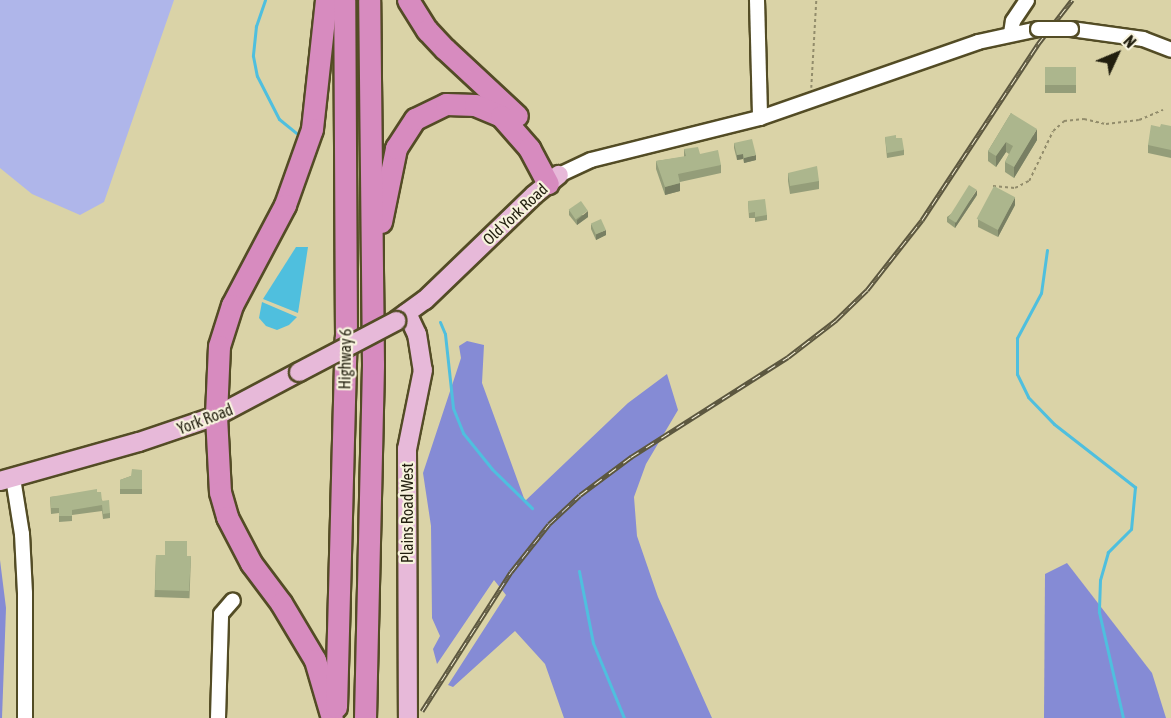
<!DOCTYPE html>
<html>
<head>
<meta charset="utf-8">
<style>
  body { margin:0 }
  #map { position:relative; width:1171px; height:718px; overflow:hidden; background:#dad3a7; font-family:"Asap Condensed",sans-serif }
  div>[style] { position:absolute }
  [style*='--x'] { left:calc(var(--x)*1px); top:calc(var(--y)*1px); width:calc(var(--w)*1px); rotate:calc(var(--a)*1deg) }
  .green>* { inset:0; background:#afb6ea }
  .forest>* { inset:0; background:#858bd5 }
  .water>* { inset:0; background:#4fbfde }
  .stream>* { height:3px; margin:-1.5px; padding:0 1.5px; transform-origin:1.5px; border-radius:1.5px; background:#4fbfde }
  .path>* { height:1.5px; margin-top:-0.75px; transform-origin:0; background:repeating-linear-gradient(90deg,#928c6b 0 3px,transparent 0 6px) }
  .roads { filter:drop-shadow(2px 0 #534c25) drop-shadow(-2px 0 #534c25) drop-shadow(0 2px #534c25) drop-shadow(0 -2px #534c25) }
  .minor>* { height:14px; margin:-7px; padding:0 7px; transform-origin:7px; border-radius:7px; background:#fff }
  .major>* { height:18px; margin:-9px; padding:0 9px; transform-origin:9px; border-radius:9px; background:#e7b9d9 }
  .highway>* { height:21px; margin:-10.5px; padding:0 10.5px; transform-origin:10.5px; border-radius:10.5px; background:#d78bbf }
  .rail>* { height:5px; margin-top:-2.5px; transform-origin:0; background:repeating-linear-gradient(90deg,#f7f3dd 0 9px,#5c573f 0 18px); box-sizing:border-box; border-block:2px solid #5c573f }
  .bridges { filter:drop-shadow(2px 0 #534c25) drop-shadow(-2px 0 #534c25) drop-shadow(0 2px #534c25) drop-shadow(0 -2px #534c25) }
  .minor-bridge>* { height:14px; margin:-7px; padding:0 7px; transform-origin:7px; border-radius:7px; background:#fff }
  .major-bridge>* { height:18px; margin:-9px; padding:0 9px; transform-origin:9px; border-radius:9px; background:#e7b9d9 }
  .wall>* { inset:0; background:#949d79; transform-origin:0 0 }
  .shaded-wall>* { inset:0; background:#787f63 }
  .building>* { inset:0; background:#acb68d; transform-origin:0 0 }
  span { translate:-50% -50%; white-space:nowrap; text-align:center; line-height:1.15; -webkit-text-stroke:4.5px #f7f3dd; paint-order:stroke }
  .street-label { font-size:16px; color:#211e0e }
  .north { position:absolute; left:1087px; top:24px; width:60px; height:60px; -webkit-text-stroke:4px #f7f3dd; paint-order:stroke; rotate:46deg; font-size:16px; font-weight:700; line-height:24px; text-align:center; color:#211e0e }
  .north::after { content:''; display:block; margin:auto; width:21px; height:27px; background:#211e0e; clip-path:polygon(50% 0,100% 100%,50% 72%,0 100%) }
</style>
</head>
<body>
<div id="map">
  <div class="green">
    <div style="clip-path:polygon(0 0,174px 0,104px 202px,80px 215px,32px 194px,0 168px)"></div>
  </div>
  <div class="forest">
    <div style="clip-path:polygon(467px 341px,484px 345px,482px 383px,525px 501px,628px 403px,667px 374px,678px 410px,646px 464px,634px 497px,637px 536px,658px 597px,712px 718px,564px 718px,545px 664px,515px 631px,453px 687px,448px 685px,506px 595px,494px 580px,437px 664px,433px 649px,440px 636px,432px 618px,431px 526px,423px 473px,461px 358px,459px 346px)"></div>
    <div style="clip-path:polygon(0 560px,6px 608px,2px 718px,0 718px)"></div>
    <div style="clip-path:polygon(1067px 563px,1152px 673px,1166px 718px,1044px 718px,1045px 574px)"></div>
  </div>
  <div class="water">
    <div style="clip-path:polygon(296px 247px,308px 247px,298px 313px,263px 299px)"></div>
    <div style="clip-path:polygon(262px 302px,297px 317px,289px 325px,277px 330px,266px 326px,259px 318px)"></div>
  </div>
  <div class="stream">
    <div style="--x:265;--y:0;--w:28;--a:109"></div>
    <div style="--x:256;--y:26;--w:30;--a:96"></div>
    <div style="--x:253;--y:56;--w:20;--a:79"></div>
    <div style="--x:257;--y:76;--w:48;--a:62.9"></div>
    <div style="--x:279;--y:119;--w:22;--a:39"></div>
    <div style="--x:1047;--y:250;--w:43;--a:97.9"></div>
    <div style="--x:1041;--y:293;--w:51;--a:118.1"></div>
    <div style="--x:1017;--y:338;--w:36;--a:90"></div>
    <div style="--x:1017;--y:374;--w:25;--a:64"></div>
    <div style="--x:1028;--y:397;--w:37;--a:46"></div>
    <div style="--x:1054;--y:424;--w:103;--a:37.9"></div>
    <div style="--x:1135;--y:487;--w:42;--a:95.4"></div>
    <div style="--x:1131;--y:529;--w:33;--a:135"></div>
    <div style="--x:1108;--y:552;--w:29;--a:106"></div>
    <div style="--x:1100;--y:580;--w:32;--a:92"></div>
    <div style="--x:1099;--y:612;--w:109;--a:77.2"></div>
    <div style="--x:440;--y:322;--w:13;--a:67"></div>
    <div style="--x:445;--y:334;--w:74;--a:83.8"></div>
    <div style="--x:453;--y:408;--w:27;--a:68"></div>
    <div style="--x:463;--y:433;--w:46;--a:51.1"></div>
    <div style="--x:492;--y:469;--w:56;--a:44.3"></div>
    <div style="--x:579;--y:571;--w:73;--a:79"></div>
    <div style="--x:593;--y:643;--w:81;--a:67.5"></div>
  </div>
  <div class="path">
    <div style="--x:811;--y:88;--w:88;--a:-86.7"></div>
    <div style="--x:993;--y:186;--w:22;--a:5"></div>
    <div style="--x:1015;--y:188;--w:16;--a:-27"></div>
    <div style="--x:1029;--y:181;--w:55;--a:-64.4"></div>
    <div style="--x:1053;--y:131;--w:15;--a:-42"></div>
    <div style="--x:1064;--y:121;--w:20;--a:-6"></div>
    <div style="--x:1084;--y:119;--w:23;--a:13"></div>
    <div style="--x:1106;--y:124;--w:33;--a:-7"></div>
    <div style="--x:1139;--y:120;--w:26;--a:-23"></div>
  </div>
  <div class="roads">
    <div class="minor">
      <div style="--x:757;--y:0;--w:118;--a:88.5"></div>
      <div style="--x:1071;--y:29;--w:73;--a:7.9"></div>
      <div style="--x:1143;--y:39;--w:30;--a:21"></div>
      <div style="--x:1011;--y:33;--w:12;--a:-81"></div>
      <div style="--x:1013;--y:21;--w:25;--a:-56"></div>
      <div style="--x:559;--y:175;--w:35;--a:-25"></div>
      <div style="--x:591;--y:160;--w:174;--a:-14"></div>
      <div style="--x:760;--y:118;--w:231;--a:-19.2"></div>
      <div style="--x:978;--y:42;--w:61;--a:-12.2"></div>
      <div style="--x:13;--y:478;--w:57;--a:80.9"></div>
      <div style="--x:22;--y:534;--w:59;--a:87.1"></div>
      <div style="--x:25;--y:593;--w:125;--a:90"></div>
      <div style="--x:218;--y:718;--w:104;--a:-88.3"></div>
      <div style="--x:221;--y:614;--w:18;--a:-49"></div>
    </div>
    <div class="major">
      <div style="--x:407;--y:313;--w:23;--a:65"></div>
      <div style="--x:417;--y:334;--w:36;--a:81"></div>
      <div style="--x:423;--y:370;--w:81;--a:101.4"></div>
      <div style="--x:407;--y:449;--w:269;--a:89.8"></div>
      <div style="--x:397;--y:320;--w:34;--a:-36"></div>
      <div style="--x:425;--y:300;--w:151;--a:-43.9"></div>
      <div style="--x:534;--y:195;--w:32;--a:-39"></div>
      <div style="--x:0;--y:481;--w:144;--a:-15.7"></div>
      <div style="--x:139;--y:442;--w:81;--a:-18.7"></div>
      <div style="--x:216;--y:416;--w:94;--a:-27.9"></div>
    </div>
    <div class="highway">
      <div style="--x:326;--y:0;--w:130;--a:96.2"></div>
      <div style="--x:312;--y:129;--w:81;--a:109.6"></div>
      <div style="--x:285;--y:205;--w:113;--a:117.9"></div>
      <div style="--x:232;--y:305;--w:43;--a:107.6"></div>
      <div style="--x:219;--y:346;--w:70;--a:92.5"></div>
      <div style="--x:216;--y:416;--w:76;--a:87"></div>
      <div style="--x:220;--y:492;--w:26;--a:74"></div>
      <div style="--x:227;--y:517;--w:52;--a:62.4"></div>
      <div style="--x:251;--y:563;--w:50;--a:53.1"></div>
      <div style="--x:281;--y:603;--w:66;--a:59.2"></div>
      <div style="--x:315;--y:660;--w:60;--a:73.7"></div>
      <div style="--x:408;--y:0;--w:36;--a:58"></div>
      <div style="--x:427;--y:30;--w:26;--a:47"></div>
      <div style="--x:445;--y:49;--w:98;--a:42.9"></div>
      <div style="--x:381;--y:222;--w:76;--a:-78.5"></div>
      <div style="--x:396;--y:148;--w:35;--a:-57"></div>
      <div style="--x:415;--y:119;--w:34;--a:-26"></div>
      <div style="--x:446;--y:104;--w:29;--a:2"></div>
      <div style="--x:475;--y:105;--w:28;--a:23"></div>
      <div style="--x:501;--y:116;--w:43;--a:48.8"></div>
      <div style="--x:529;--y:148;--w:40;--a:62"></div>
      <div style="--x:336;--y:707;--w:370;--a:-88.5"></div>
      <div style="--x:346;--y:337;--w:337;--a:-90.3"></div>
      <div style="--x:365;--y:718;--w:354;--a:-88.7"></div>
      <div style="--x:373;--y:364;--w:364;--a:-90.6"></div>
    </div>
  </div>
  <div class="rail">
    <div style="--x:422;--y:711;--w:165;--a:-57.4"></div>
    <div style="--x:511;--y:572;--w:61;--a:-51.6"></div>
    <div style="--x:549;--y:524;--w:42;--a:-43.1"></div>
    <div style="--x:580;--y:495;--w:64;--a:-36.7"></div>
    <div style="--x:631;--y:457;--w:186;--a:-32.5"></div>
    <div style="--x:788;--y:357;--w:61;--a:-37.6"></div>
    <div style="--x:836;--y:320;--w:43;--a:-44.1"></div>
    <div style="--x:867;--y:290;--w:89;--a:-51.8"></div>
    <div style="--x:922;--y:220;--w:211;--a:-56.6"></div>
    <div style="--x:1038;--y:44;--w:56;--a:-52.3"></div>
  </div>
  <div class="bridges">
    <div class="minor-bridge">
      <div style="--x:1038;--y:29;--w:33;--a:0"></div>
    </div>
    <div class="major-bridge">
      <div style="--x:299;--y:372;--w:110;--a:-27.7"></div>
    </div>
  </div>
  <div class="wall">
    <div style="left:1076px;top:67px;width:26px;height:31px;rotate:90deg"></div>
    <div style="clip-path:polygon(1011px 113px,1037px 140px,1014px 178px,1005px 172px,1005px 162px,1009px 154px,1006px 152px,996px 167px,988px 161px,988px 151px)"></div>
    <div style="clip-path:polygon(1171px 126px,1171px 158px,1148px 153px,1148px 145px,1160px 127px)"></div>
    <div style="clip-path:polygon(885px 137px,896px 138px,904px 150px,904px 155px,887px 158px)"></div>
    <div style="clip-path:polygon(734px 143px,756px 160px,744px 163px,743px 159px,737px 160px,734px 148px)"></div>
    <div style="clip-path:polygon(684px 149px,700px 154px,721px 165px,721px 173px,680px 182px,680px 191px,665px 195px,656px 169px,656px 161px,684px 157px)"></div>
    <div style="clip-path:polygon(788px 173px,819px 181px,819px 189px,790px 194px,788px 181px)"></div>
    <div style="clip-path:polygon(977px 195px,955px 228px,947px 222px,947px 217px)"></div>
    <div style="clip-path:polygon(748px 201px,767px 215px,767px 220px,755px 222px,755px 218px,749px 218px)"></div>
    <div style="clip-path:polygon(1015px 205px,998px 237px,978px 227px,978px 219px)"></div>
    <div style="clip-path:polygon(569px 210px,588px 217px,577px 225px,569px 215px)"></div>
    <div style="clip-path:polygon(591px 224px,606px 235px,596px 240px,591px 229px)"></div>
    <div style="clip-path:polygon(142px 470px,142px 494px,120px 494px,120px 480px,131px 476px)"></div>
    <div style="clip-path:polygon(97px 492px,110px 513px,110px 518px,103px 519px,102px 511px,72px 515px,72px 521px,59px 522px,59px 513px,51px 514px,50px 497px)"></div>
    <div style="left:156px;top:555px;width:35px;height:42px;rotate:2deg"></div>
  </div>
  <div class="shaded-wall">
    <div style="clip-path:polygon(1037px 129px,1037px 140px,1014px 178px,1014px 167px)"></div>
    <div style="clip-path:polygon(1006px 142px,1006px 152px,996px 167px,996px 156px)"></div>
    <div style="clip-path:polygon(743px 154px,743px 159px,737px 160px,737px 155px)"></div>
    <div style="clip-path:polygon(756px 155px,756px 160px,744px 163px,744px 158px)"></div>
    <div style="clip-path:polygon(680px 183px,680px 191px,665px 195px,665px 187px)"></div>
    <div style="clip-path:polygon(977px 190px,977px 195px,955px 228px,955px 222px)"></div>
    <div style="clip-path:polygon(1015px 197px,1015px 205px,998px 237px,998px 230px)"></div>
    <div style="clip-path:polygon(588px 211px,588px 217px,577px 225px,577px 220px)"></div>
    <div style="clip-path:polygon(606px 230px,606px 235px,596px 240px,596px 234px)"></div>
  </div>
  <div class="building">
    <div style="left:1076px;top:67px;width:18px;height:31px;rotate:90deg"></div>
    <div style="clip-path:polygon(1011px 113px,1037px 129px,1014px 167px,1005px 162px,1013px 146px,1006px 142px,996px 156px,988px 151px)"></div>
    <div style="clip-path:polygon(1161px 124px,1171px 126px,1171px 150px,1148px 145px,1151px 125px,1160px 127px)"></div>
    <div style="clip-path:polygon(896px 135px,896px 138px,902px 138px,904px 150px,887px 153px,885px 137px)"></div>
    <div style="clip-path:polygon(752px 139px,756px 155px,744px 158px,743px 154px,737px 155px,734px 143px)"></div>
    <div style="clip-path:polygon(698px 147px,700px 154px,718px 150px,721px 165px,678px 174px,680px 183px,665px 187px,656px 161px,686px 156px,684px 149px)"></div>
    <div style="clip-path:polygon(817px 166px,819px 181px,790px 186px,788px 173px)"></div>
    <div style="left:969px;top:185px;width:9px;height:39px;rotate:32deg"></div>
    <div style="left:994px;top:186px;width:24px;height:37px;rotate:28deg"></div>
    <div style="clip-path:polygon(765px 199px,767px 215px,755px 217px,755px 212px,749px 213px,748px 201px)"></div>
    <div style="left:581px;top:201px;width:12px;height:15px;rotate:55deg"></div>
    <div style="left:601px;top:219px;width:12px;height:11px;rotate:66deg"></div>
    <div style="clip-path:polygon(132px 469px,142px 470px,142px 489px,120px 489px,120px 480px,131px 476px)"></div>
    <div style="clip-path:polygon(97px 489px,97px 492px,101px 492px,102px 501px,109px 500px,110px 513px,103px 514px,102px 505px,72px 510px,72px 516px,59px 516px,59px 508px,51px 508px,50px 497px)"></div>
    <div style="clip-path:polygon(165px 541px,187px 541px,187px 556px,191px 556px,189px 591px,155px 590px,156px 555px,165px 555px)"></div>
  </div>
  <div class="street-label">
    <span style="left:515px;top:214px;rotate:-43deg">Old York Road</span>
    <span style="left:345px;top:359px;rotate:-89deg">Highway 6</span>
    <span style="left:205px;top:419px;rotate:-21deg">York Road</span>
    <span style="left:407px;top:513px;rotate:-90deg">Plains Road West</span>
  </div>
  <div class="north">N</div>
</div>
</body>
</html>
